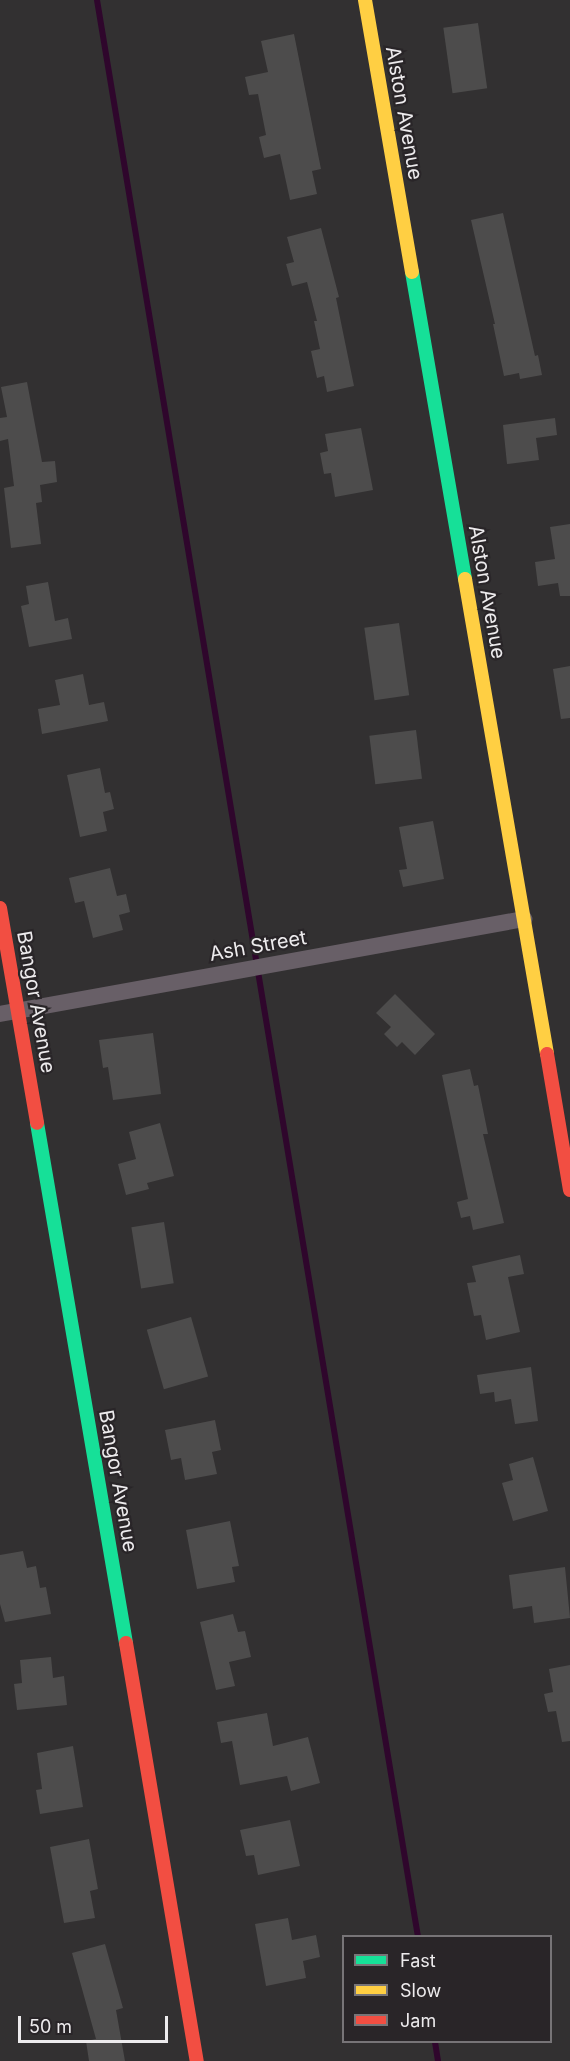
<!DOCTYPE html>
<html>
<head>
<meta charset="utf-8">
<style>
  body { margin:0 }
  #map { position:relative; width:570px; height:2061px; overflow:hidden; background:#323031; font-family:Inter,sans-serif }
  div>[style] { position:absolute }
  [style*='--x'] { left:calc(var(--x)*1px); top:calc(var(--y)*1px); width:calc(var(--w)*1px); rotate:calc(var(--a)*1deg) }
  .stream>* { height:6px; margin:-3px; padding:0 3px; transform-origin:3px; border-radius:3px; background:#2f062c }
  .building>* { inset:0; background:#4d4c4c; transform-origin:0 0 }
  .street>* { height:16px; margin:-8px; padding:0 8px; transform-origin:8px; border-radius:8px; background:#685f67 }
  .fast>* { height:14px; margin:-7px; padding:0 7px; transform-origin:7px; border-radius:7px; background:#16e098 }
  .slow>* { height:14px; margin:-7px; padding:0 7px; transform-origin:7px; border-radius:7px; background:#ffcf43 }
  .jam>* { height:14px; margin:-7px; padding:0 7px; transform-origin:7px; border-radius:7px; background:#f24e42 }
  span { translate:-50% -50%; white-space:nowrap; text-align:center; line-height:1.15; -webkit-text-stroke:4.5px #292528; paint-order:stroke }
  .street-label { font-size:20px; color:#edebed }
  .legend { position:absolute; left:342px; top:1935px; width:210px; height:108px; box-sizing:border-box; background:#292528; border:2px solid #777477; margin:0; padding:8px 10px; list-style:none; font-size:18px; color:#edebed }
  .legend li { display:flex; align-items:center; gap:12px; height:30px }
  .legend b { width:30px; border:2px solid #777477 }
  .scale { position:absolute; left:18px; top:2016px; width:150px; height:27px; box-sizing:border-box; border:3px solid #edebed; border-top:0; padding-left:8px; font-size:18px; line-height:21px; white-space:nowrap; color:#edebed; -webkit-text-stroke:4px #292528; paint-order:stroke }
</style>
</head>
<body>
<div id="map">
  <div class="stream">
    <div style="--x:97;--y:0;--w:1962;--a:80.59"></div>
    <div style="--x:435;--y:2042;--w:19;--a:81"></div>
  </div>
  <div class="building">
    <div style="left:478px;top:23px;width:66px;height:35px;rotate:82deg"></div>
    <div style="clip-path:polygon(294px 34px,321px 169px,312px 171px,317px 194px,290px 200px,280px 154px,264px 158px,259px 137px,266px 135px,258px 94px,249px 95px,245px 77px,268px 72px,261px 41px)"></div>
    <div style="clip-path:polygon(503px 213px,535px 356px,538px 355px,542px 375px,520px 379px,519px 373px,504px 376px,493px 324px,495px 324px,471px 220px)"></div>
    <div style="clip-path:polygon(321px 228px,339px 297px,336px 298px,354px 386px,327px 392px,324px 376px,317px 378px,311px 351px,320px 349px,314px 321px,317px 321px,307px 282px,292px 286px,286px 264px,294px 262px,287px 237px)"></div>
    <div style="clip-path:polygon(27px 382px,42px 462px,55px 461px,57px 482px,40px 485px,42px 502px,36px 503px,41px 544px,11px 548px,4px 488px,14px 486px,8px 439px,0 441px,0 418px,7px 417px,1px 387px)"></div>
    <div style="clip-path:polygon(555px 418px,557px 435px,536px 438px,539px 460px,507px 464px,503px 425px)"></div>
    <div style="clip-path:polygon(361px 428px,373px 490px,335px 497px,331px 473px,324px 474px,320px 453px,328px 451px,325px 434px)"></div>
    <div style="clip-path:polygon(570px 524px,570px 596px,560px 596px,558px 583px,538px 586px,535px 562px,555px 559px,550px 527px)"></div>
    <div style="clip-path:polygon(48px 582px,55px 621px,68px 618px,72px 639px,29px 647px,21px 606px,29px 604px,26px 586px)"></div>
    <div style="left:399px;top:623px;width:73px;height:35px;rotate:82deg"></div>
    <div style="clip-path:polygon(570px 666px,570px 718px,561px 719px,553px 669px)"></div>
    <div style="clip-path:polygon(83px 674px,89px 705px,104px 702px,108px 721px,42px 734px,38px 709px,60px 705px,55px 680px)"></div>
    <div style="left:416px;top:730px;width:49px;height:47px;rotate:83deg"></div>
    <div style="clip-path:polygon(100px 768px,105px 793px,110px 792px,114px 809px,103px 812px,107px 831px,80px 837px,67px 775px)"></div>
    <div style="clip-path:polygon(433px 821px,444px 879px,403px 887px,399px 870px,407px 869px,399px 827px)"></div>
    <div style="clip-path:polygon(110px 868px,117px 896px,126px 894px,130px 912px,119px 915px,123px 930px,93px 938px,84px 901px,75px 903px,69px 878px)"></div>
    <div style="clip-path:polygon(395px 994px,435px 1034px,415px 1055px,402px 1042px,397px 1047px,384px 1034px,391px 1027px,376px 1013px)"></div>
    <div style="clip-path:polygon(153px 1033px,161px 1094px,113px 1100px,108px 1067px,103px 1068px,99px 1040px)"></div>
    <div style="clip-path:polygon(470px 1069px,474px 1086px,478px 1085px,488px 1134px,483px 1134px,504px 1223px,473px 1230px,470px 1216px,461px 1218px,457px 1202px,468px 1199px,442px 1075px)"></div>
    <div style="clip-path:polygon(160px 1123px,174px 1176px,147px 1183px,149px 1189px,126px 1195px,118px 1164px,136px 1159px,129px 1132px)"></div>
    <div style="left:164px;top:1222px;width:62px;height:33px;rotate:81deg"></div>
    <div style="clip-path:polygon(520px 1255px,524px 1274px,508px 1277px,520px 1332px,486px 1340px,481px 1315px,474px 1316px,467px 1283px,476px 1282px,472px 1266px)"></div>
    <div style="left:191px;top:1317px;width:62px;height:46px;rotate:74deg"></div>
    <div style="clip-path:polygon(531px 1367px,538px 1421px,515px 1424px,511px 1399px,495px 1402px,494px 1392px,480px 1394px,477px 1375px)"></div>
    <div style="clip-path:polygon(215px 1420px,221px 1450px,212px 1452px,217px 1474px,185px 1480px,181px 1458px,171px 1460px,165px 1430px)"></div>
    <div style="clip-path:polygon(533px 1457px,548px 1511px,513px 1521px,502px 1483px,513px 1480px,509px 1464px)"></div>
    <div style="clip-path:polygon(230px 1521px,239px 1566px,232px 1567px,235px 1582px,197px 1589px,186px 1530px)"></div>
    <div style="clip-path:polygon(23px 1551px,27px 1568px,36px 1566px,40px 1588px,46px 1587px,51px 1614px,5px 1622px,0 1604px,0 1555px)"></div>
    <div style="clip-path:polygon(565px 1567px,570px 1618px,534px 1623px,532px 1606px,513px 1609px,509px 1575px)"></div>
    <div style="clip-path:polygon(233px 1614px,238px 1632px,245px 1631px,251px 1657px,229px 1662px,235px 1686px,216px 1690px,200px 1622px)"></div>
    <div style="clip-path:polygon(51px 1657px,53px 1678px,64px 1676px,67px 1705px,17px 1710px,14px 1684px,22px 1683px,20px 1660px)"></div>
    <div style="clip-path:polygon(570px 1665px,570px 1741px,562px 1742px,556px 1711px,548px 1712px,544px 1694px,553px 1692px,549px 1669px)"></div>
    <div style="clip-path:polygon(267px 1713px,273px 1746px,308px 1737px,320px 1783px,291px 1791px,287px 1776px,240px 1785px,232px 1741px,221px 1743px,217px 1722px)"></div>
    <div style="clip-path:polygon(73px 1746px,83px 1807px,40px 1814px,36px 1790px,42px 1789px,37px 1753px)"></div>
    <div style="clip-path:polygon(290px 1820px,300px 1866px,258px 1875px,254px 1855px,246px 1856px,240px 1830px)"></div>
    <div style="clip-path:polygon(89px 1839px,98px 1889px,90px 1891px,95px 1918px,64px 1923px,50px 1847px)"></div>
    <div style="clip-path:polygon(288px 1918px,292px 1940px,316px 1935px,320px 1957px,303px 1961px,306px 1978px,266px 1986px,255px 1924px)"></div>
    <div style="clip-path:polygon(105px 1944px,123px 2008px,116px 2010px,125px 2061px,89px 2061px,86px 2041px,96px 2039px,72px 1953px)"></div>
  </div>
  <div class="street">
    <div style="--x:0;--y:1014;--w:533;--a:-10.28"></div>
  </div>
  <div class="fast">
    <div style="--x:412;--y:272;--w:312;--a:80.2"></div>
    <div style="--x:37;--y:1123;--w:528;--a:80.29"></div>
  </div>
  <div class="slow">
    <div style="--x:365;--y:0;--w:276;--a:80.2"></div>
    <div style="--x:465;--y:579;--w:482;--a:80.2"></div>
  </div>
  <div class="jam">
    <div style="--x:0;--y:908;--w:218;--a:80.2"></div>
    <div style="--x:547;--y:1054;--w:138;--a:80.4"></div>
    <div style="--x:126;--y:1643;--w:424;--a:80.4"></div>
  </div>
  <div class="street-label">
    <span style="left:404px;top:113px;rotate:80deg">Alston Avenue</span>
    <span style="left:487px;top:592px;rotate:80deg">Alston Avenue</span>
    <span style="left:258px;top:946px;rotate:-10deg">Ash Street</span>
    <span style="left:36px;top:1002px;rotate:80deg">Bangor Avenue</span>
    <span style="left:118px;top:1481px;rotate:80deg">Bangor Avenue</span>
  </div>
  <ul class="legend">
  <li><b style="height:8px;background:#16e098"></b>Fast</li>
  <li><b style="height:8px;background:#ffcf43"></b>Slow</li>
  <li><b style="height:8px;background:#f24e42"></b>Jam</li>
  </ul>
  <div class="scale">50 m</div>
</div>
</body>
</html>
